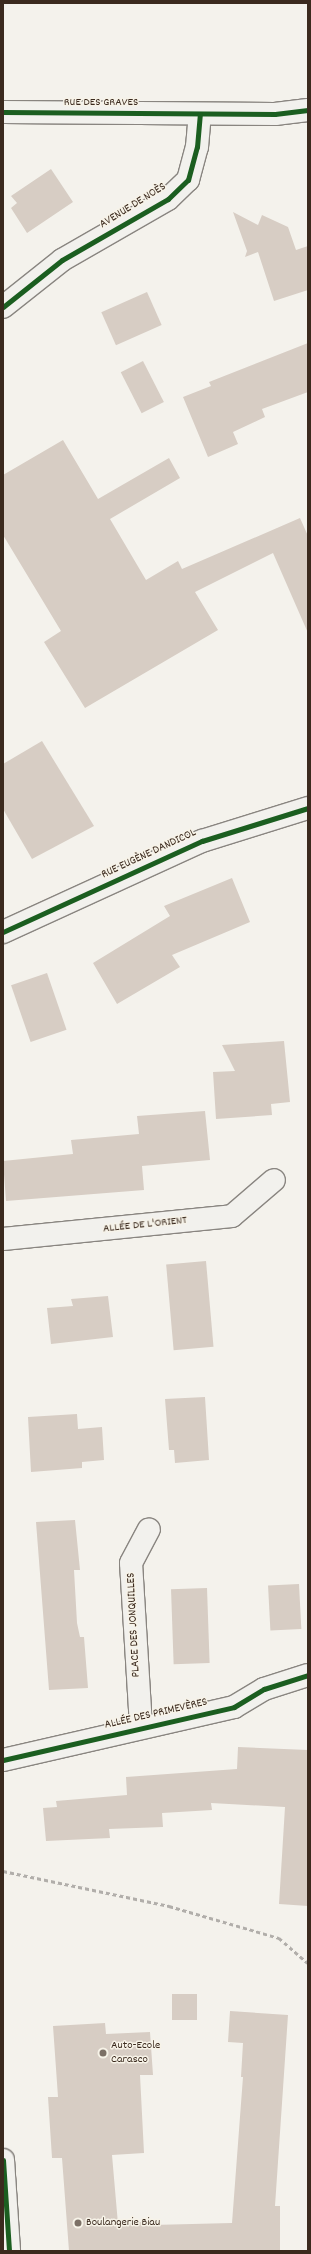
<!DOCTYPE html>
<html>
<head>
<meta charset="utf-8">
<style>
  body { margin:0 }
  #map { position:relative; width:311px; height:2254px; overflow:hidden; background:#f4f2ec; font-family:Dekko,sans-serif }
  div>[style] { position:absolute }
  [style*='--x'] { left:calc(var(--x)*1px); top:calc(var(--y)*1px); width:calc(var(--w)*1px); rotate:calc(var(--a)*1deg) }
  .building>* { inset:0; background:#d7cdc4; transform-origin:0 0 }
  .path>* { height:2.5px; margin-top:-1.25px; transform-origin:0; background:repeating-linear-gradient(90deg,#b1aeaa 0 4px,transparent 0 7px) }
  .roads { filter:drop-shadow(1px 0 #898580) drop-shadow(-1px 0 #898580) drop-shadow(0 1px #898580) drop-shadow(0 -1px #898580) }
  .street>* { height:22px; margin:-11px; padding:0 11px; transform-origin:11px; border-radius:11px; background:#f2f1ed }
  .secondary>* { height:22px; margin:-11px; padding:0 11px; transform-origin:11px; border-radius:11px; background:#f2f1ed }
  .cycleway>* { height:5px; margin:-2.5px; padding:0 2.5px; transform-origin:2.5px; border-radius:2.5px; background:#1b5e20 }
  .dots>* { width:11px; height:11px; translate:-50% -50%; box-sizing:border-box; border:2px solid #f7f3e8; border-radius:50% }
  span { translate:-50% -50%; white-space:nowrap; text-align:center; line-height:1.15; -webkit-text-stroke:3px #f7f3e8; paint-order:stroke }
  .street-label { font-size:12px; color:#3b2a1e }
  .poi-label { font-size:12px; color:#3b2a1e }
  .left { translate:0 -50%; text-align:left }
  .frame { position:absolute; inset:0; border:4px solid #3b2a1e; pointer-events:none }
</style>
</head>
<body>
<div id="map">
  <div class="building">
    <div style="clip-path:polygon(51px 169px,73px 202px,27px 233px,11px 208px,17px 203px,11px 196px)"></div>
    <div style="clip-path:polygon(233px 212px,258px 225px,262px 215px,288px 227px,296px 250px,308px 246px,308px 290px,274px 301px,258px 252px,245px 257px,247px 251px)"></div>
    <div style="left:147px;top:292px;width:36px;height:50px;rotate:66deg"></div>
    <div style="clip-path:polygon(308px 343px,308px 392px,262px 409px,265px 417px,233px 432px,238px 444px,208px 457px,183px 397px,211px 386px,209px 382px)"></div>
    <div style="left:143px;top:361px;width:46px;height:25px;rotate:63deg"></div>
    <div style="clip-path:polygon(63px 440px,98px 499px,169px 458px,180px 478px,110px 519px,146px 580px,178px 561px,182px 569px,300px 518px,308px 536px,308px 633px,273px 553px,195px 592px,218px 630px,85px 708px,44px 642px,61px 631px,3px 535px,3px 475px)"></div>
    <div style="clip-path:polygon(42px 741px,94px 826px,32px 859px,3px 809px,3px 764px)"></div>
    <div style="clip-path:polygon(232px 878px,250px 922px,172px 955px,180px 967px,117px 1004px,93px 963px,170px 916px,164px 906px)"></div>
    <div style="left:47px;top:973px;width:60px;height:38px;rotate:71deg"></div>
    <div style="clip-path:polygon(284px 1041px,290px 1102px,271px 1104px,272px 1115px,216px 1119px,213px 1072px,235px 1071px,222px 1045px)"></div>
    <div style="clip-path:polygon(205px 1111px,210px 1160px,142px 1166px,144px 1190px,6px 1201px,3px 1161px,73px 1154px,71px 1140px,139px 1134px,137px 1116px)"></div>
    <div style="left:206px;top:1261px;width:86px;height:40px;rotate:85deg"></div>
    <div style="clip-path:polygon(108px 1296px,113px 1337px,51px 1344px,47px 1308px,73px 1306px,71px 1299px)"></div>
    <div style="clip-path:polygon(205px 1397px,209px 1460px,175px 1463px,174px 1450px,169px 1450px,165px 1399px)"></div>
    <div style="clip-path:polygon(77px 1414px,78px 1429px,102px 1427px,104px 1460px,82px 1462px,82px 1468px,31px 1472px,28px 1417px)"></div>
    <div style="clip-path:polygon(75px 1520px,80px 1570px,74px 1570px,77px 1623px,80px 1637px,84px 1637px,88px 1688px,49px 1690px,36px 1522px)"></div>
    <div style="left:299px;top:1584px;width:45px;height:31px;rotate:87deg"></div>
    <div style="left:207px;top:1588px;width:75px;height:36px;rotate:88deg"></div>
    <div style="clip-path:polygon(238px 1747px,308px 1750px,308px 1906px,279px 1904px,285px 1807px,211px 1803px,212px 1810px,162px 1813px,163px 1827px,109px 1829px,110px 1838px,46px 1841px,43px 1808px,57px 1807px,56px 1801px,127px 1795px,126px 1777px,237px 1769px)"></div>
    <div style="left:172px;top:1994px;width:25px;height:26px"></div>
    <div style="clip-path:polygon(230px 2011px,288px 2015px,275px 2206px,280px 2206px,280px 2251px,69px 2251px,62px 2158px,52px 2158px,48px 2097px,58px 2097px,53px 2026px,105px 2023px,106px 2034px,150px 2032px,153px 2075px,140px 2075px,144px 2153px,112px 2155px,118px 2224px,152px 2221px,152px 2225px,232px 2223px,243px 2077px,241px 2077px,243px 2043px,228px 2042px)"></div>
  </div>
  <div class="path">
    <div style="--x:3;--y:1871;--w:170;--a:11.9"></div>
    <div style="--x:169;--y:1906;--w:115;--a:16.2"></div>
    <div style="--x:279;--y:1938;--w:38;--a:41"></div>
  </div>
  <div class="roads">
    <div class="street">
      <div style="--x:3;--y:307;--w:75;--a:-38.5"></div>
      <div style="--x:62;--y:260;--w:122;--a:-29.9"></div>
      <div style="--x:168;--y:199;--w:28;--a:-44"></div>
      <div style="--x:188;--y:180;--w:34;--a:-75"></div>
      <div style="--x:197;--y:147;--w:33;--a:-85"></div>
      <div style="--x:3;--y:932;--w:219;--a:-24.6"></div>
      <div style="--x:202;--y:841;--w:111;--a:-17.3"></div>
      <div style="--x:3;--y:1239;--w:230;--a:-5.7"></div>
      <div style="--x:232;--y:1216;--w:55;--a:-40.6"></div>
      <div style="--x:141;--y:1726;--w:163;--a:-93.5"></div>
      <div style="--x:131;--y:1563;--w:38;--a:-62"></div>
      <div style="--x:3;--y:1760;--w:237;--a:-12.9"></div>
      <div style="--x:234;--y:1707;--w:35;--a:-31"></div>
      <div style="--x:264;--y:1689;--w:46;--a:-17.7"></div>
    </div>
    <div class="secondary">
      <div style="--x:3;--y:112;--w:272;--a:0.4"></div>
      <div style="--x:275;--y:114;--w:33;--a:-7"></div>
      <div style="--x:3;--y:2160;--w:91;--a:86.2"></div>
    </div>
  </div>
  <div class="cycleway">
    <div style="--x:3;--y:112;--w:272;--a:0.4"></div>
    <div style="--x:275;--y:114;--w:33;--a:-7"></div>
    <div style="--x:3;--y:307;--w:75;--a:-38.5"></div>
    <div style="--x:62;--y:260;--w:122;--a:-29.9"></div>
    <div style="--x:168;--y:199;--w:28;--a:-44"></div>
    <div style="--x:188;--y:180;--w:34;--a:-75"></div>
    <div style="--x:197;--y:147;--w:33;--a:-85"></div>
    <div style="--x:3;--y:932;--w:219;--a:-24.6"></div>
    <div style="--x:202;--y:841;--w:111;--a:-17.3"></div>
    <div style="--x:3;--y:1760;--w:237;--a:-12.9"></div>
    <div style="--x:234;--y:1707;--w:35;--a:-31"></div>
    <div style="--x:264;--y:1689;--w:46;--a:-17.7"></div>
    <div style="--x:3;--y:2160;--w:91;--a:86.2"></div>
  </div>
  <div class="dots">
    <div style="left:103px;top:2053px;background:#7c7066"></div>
    <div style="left:78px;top:2223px;background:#7c7066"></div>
  </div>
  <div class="street-label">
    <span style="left:101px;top:103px">RUE DES GRAVES</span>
    <span style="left:133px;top:206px;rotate:-32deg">AVENUE DE NOÈS</span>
    <span style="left:149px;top:854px;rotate:-25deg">RUE EUGÈNE DANDICOL</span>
    <span style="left:145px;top:1225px;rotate:-6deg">ALLÉE DE L'ORIENT</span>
    <span style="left:134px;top:1625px;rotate:-93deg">PLACE DES JONQUILLES</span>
    <span style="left:156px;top:1714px;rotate:-13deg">ALLÉE DES PRIMEVÈRES</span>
  </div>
  <div class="poi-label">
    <span class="left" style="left:111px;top:2053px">Auto-Ecole<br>Carasco</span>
    <span class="left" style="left:86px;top:2223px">Boulangerie Biau</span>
  </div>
  <div class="frame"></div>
</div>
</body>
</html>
